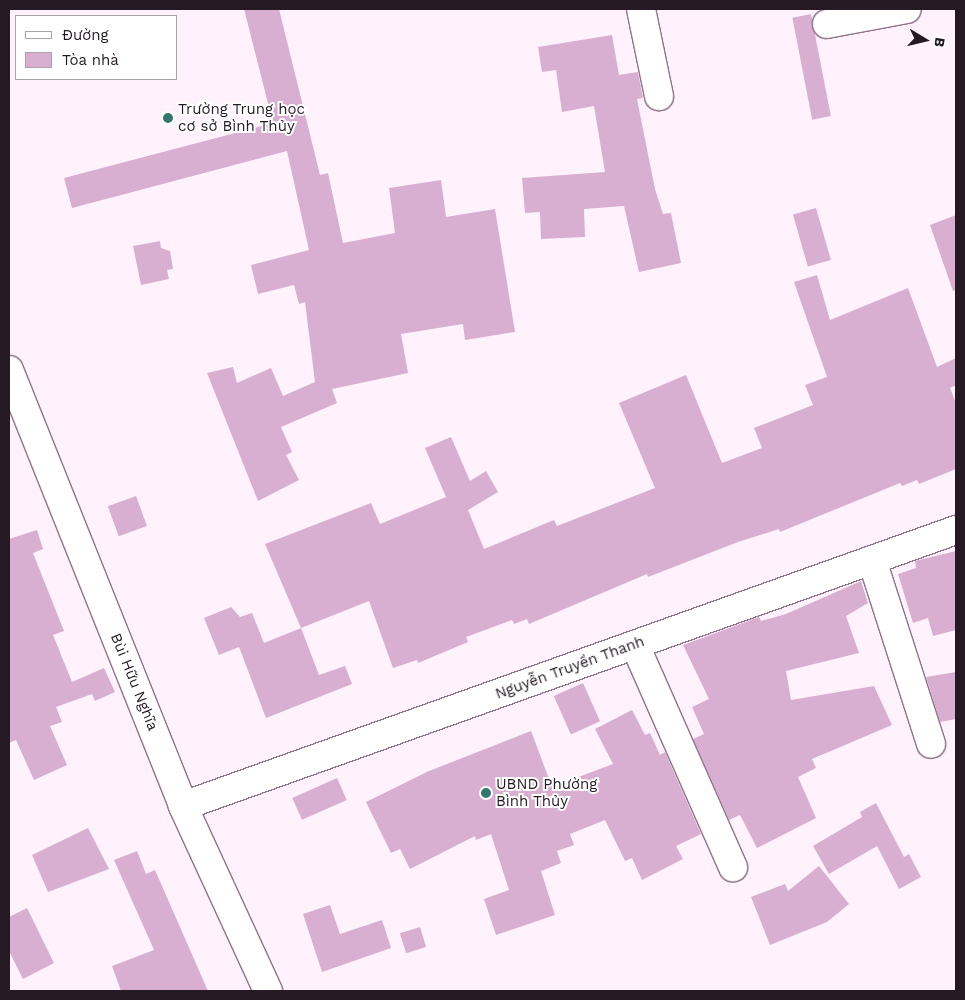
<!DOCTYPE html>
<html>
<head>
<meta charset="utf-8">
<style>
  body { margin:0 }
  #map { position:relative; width:965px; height:1000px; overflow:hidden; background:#fff2fc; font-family:"Work Sans",sans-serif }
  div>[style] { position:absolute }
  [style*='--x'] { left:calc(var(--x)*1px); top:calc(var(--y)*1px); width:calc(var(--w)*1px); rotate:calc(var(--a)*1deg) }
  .building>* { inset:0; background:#d8afd1; transform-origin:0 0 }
  .roads { filter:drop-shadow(1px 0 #8f7389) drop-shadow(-1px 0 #8f7389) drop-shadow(0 1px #8f7389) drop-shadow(0 -1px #8f7389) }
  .minor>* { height:28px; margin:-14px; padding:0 14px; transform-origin:14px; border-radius:14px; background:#fff }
  .major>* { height:28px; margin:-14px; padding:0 14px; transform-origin:14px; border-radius:14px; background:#fff }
  .dots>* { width:14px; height:14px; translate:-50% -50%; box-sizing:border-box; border:2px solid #fff; border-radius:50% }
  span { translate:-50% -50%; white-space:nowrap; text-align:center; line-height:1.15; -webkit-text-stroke:4px #fff; paint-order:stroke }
  .poi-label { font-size:15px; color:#251a23 }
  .left { translate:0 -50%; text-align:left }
  .street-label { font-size:15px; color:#251a23 }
  .frame { position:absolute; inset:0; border:10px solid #251a23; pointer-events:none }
  .legend { position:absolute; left:15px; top:15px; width:162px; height:65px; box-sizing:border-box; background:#fff; border:1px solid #a8a3a7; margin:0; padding:6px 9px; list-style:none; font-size:15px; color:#251a23 }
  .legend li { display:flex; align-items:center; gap:10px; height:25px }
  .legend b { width:25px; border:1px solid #a8a3a7 }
  .north { position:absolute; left:900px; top:15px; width:50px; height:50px; -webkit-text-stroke:4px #fff; paint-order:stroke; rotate:99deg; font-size:14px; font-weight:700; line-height:20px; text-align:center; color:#251a23 }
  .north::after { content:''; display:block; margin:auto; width:18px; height:22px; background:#251a23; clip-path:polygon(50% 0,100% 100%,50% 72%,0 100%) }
</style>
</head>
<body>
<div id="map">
  <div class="building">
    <div style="clip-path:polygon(244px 9px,279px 9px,320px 175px,328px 173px,343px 243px,395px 233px,389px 188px,441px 180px,446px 217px,495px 209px,515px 332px,465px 340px,463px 324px,401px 334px,408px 373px,332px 389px,337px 403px,281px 427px,292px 452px,286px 455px,299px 480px,258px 501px,207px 373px,233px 367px,237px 383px,271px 368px,283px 396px,315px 382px,305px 302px,299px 304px,294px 285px,258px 294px,251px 265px,309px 250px,287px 151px,72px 208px,64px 178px,273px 123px)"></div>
    <div style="left:811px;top:14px;width:104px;height:19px;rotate:79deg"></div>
    <div style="clip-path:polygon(612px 35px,619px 75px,638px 72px,643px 98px,637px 99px,655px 189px,663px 214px,671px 213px,681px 263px,639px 272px,624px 206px,584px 209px,585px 237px,541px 239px,540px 212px,525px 213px,522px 178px,605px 172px,594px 106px,562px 112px,556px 70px,542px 72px,538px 47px)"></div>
    <div style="left:816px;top:208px;width:54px;height:24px;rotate:74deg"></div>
    <div style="clip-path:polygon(956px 215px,956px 290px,953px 291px,930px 225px)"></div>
    <div style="clip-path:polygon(160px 241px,161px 248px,170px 251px,173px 269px,167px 270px,169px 279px,141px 285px,133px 246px)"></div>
    <div style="clip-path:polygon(817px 275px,830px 320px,908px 288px,937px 367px,956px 358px,956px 385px,950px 388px,956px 403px,956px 469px,919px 484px,917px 480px,902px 486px,900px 483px,780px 532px,779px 529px,738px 542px,648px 577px,647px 574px,529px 624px,527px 619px,514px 624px,512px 620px,466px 637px,468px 642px,418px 663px,417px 660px,393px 668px,369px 601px,301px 628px,265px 544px,371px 503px,380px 524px,446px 497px,425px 448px,451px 437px,470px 481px,486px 471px,498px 492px,468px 510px,484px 549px,554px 520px,557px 526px,655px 488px,619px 403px,686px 375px,722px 463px,762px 448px,754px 428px,813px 405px,805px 385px,827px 377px,794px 282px)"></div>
    <div style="left:136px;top:496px;width:32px;height:30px;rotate:70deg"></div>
    <div style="clip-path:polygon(37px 530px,43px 549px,33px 553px,64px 631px,53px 635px,72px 682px,104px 668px,115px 692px,95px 701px,92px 694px,56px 707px,62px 722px,50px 726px,67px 765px,34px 780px,16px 740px,9px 743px,9px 539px)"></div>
    <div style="clip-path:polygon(956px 551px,956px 630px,933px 636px,928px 618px,913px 623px,898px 574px,916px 568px,915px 561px)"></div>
    <div style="clip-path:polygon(861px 581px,868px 603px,846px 616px,859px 653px,786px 671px,791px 700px,874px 686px,892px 725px,812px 759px,816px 768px,798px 777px,816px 818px,757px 848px,740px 815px,729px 820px,693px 739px,704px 734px,692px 707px,709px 699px,683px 645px,759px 617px,761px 621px,786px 614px)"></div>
    <div style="clip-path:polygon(231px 607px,240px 617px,252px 613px,264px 643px,301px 628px,319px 675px,345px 666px,352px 684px,266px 718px,239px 647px,219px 655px,204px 618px)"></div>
    <div style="clip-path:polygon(956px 672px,956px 719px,940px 722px,926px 677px)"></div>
    <div style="left:583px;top:683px;width:42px;height:32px;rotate:66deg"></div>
    <div style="clip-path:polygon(632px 710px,645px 735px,650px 733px,660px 755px,665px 752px,701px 834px,676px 846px,683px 859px,642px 880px,632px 858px,625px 861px,605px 820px,570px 834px,574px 845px,557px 851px,561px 863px,541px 871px,555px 915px,496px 935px,484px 899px,509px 890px,491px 834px,476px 840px,475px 836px,410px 869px,400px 849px,391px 853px,366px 802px,429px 771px,531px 731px,552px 787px,613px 764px,595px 729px)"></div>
    <div style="left:337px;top:778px;width:24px;height:49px;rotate:66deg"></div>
    <div style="clip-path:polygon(876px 803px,904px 857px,909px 854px,921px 877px,899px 889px,877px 846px,829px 874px,813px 846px,862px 817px,860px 812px)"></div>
    <div style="clip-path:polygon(88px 828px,109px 869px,48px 892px,32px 855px)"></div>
    <div style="clip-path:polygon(137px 851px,146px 874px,155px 870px,208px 991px,121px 991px,112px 966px,154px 950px,114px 860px)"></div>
    <div style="clip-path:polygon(819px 866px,849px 904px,827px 922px,770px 945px,751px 897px,785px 884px,788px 891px)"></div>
    <div style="clip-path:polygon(330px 905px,340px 934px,382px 920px,391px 948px,322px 972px,303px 914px)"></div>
    <div style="clip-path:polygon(27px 908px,54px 963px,23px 979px,9px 951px,9px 917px)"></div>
    <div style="left:420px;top:927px;width:21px;height:21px;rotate:73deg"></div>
  </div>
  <div class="roads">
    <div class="minor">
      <div style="--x:641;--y:9;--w:89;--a:78.3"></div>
      <div style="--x:827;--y:24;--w:81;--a:-10.6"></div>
      <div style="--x:872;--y:560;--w:193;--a:72.2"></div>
      <div style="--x:635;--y:645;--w:243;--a:66.2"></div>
      <div style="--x:268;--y:991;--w:204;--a:-114.7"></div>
      <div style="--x:183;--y:806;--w:821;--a:-19.65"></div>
    </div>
    <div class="major">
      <div style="--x:9;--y:370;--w:469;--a:68.2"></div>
    </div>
  </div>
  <div class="dots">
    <div style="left:168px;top:118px;background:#31776d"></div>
    <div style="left:486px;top:793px;background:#31776d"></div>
  </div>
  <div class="poi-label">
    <span class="left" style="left:178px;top:118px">Trường Trung học<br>cơ sở Bình Thủy</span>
    <span class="left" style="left:496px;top:793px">UBND Phường<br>Bình Thủy</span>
  </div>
  <div class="street-label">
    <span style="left:570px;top:668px;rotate:-20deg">Nguyễn Truyền Thanh</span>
    <span style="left:134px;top:682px;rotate:68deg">Bùi Hữu Nghĩa</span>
  </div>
  <div class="frame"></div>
  <ul class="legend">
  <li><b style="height:6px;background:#fff"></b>Đường</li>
  <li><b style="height:14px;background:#d8afd1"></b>Tòa nhà</li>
  </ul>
  <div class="north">B</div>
</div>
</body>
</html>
